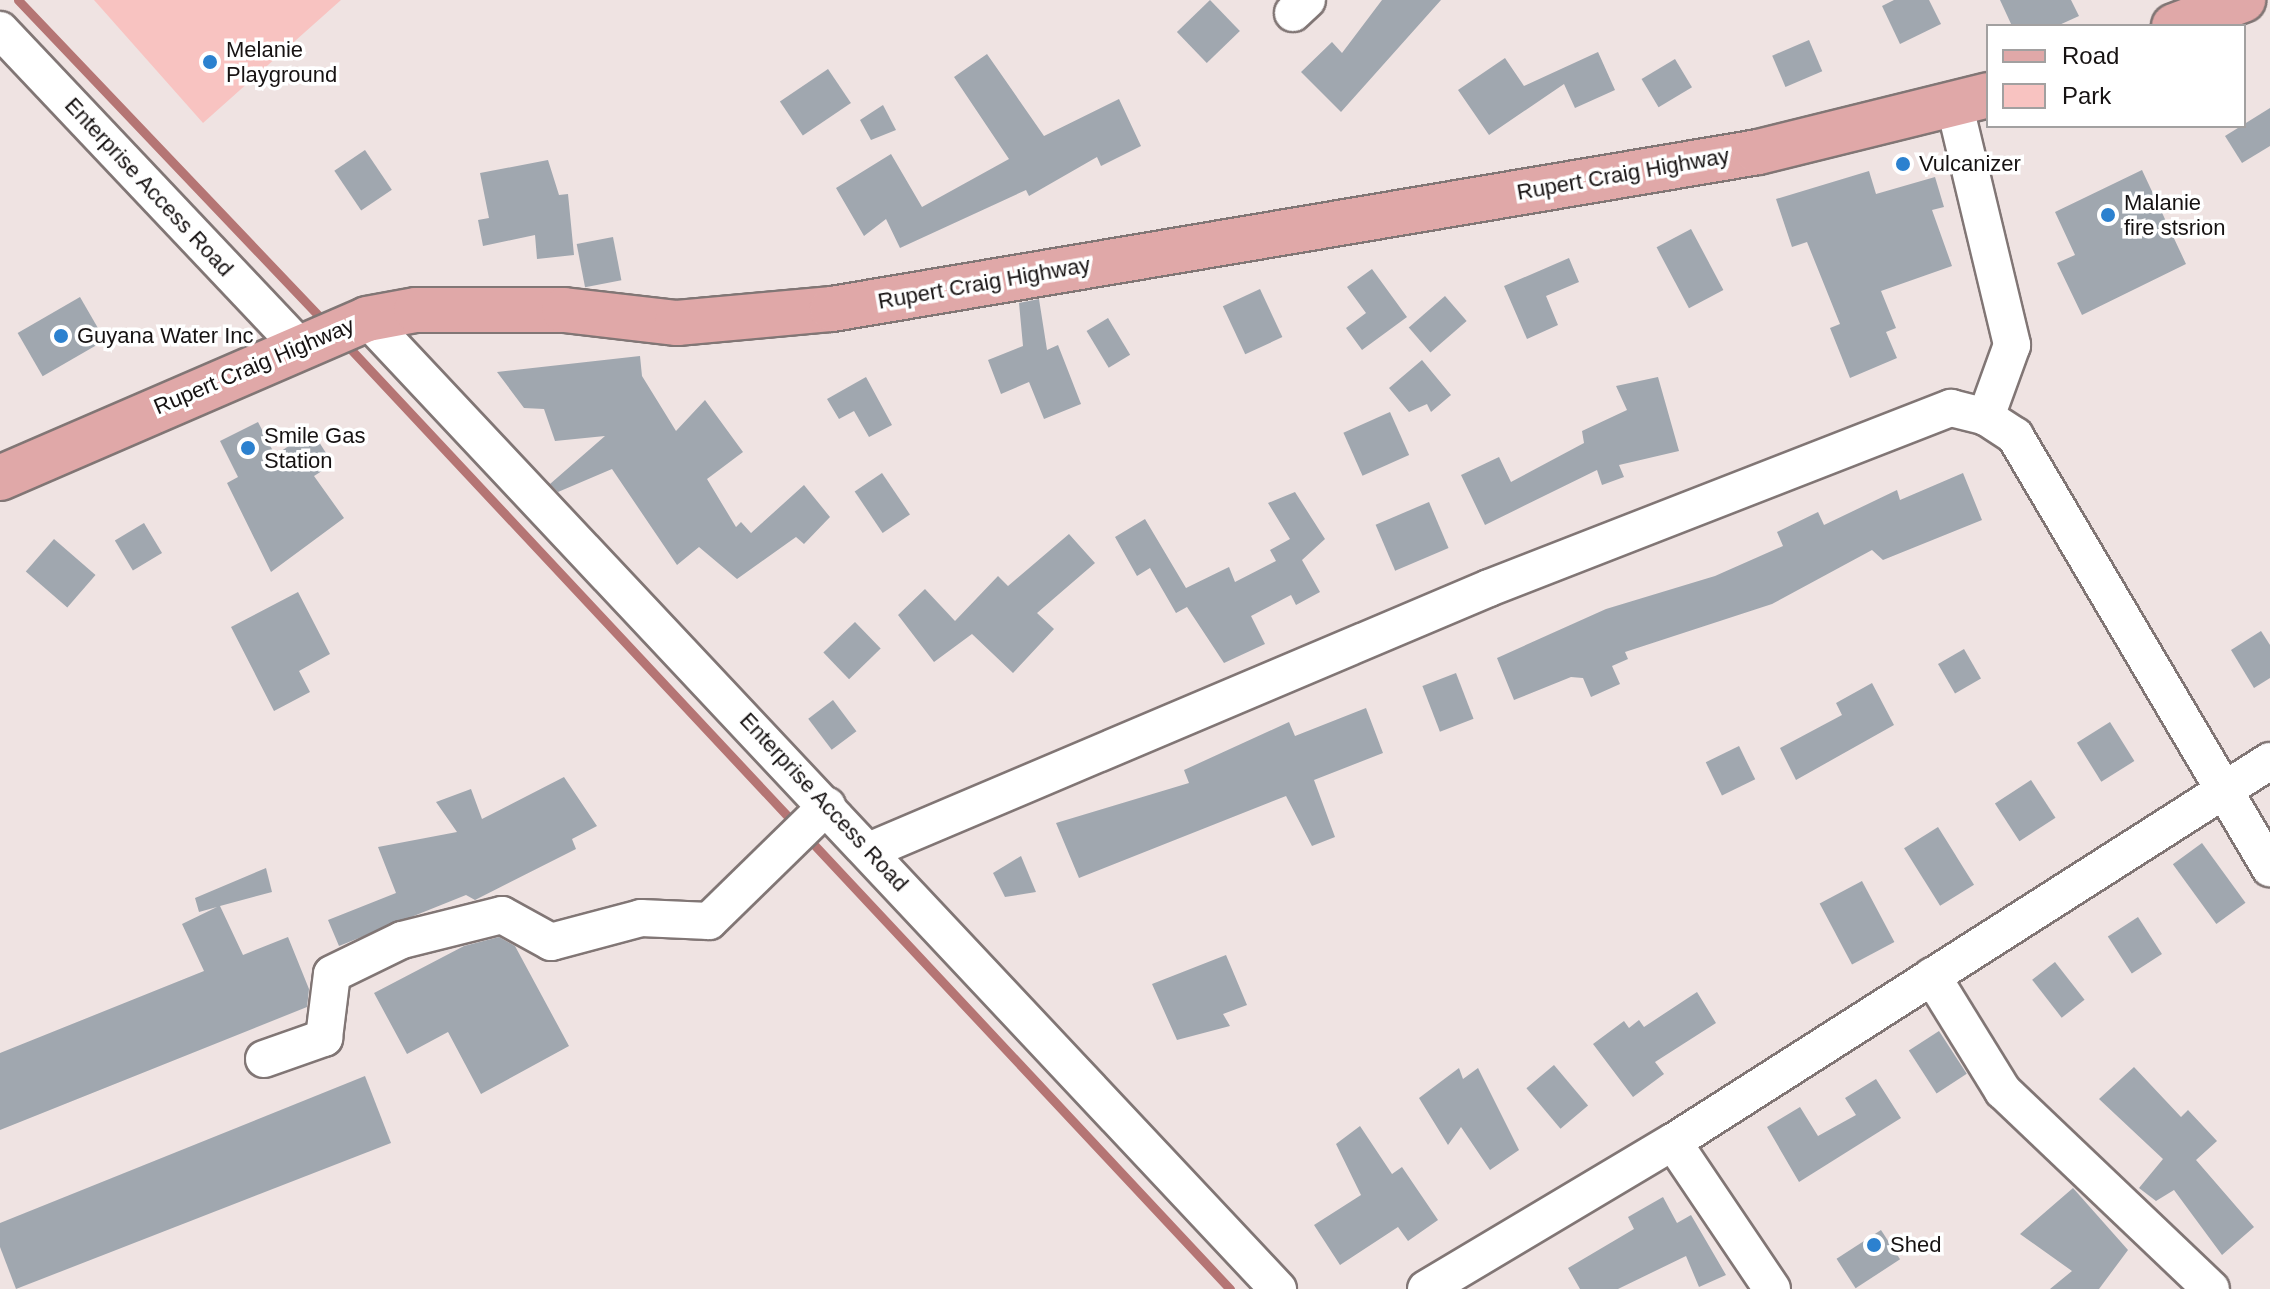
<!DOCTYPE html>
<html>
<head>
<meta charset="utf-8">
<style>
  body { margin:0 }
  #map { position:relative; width:2270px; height:1289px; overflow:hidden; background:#efe3e2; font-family:Arial,sans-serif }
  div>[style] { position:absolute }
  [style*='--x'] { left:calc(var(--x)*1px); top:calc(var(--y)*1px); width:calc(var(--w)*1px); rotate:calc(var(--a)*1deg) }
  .green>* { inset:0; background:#f8c3c1 }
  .stream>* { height:9px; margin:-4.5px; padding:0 4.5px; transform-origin:4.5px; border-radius:4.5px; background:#b57574 }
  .building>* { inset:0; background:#a0a7af; transform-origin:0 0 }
  .roads { filter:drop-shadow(2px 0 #817675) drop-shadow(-2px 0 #817675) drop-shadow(0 2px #817675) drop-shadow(0 -2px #817675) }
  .minor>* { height:36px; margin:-18px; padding:0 18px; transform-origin:18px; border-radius:18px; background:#fff }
  .major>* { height:44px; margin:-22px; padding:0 22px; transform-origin:22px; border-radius:22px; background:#e0a8a8 }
  .dots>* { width:22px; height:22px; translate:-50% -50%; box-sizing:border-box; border:4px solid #fff; border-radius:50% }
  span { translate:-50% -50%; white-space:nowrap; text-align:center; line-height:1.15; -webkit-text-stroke:7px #fff; paint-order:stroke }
  .poi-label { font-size:22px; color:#161212 }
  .left { translate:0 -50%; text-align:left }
  .street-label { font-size:22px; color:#161212 }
  .legend { position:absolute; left:1986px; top:24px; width:260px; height:104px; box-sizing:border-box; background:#fff; border:2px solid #a2a0a0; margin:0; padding:10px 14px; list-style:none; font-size:24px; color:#161212 }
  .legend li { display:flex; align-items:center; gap:16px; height:40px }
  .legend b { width:40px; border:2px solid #a2a0a0 }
</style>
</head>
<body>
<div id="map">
  <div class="green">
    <div style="clip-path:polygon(94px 0,341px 0,203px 123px)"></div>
  </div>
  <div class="stream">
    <div style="--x:18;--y:0;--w:449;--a:46.4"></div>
    <div style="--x:343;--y:341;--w:662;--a:46.9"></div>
    <div style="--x:805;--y:835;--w:622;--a:46.89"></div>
  </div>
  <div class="building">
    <div style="left:1210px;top:0;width:43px;height:46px;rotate:46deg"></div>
    <div style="clip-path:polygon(1382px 0,1441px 0,1341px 112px,1301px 72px,1332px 42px,1342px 53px)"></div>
    <div style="clip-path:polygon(1894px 0,1929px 0,1941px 24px,1900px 44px,1882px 6px)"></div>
    <div style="clip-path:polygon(2000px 0,2071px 0,2079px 16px,2057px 26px,2012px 26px)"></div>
    <div style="left:1809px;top:40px;width:34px;height:40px;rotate:67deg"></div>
    <div style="clip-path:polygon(1598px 52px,1615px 90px,1575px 108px,1564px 84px,1489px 135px,1458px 90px,1505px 58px,1524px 86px)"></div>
    <div style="clip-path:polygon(987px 54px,1044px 136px,1119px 99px,1141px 146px,1101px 166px,1097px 157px,1029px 196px,1026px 190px,900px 248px,886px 219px,864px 236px,836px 188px,891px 154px,922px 207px,1009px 159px,954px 77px)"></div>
    <div style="left:1675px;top:59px;width:33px;height:39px;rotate:59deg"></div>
    <div style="left:828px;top:69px;width:41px;height:58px;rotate:56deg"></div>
    <div style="clip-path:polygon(883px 105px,896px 130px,871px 140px,860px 120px)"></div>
    <div style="clip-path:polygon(2270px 108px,2270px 146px,2242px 163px,2225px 136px)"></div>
    <div style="left:365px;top:150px;width:48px;height:37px;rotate:56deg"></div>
    <div style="clip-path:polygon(548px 160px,559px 195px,568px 194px,574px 255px,537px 259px,535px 235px,483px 246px,478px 220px,489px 218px,480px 173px)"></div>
    <div style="clip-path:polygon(2142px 170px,2186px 264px,2082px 315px,2057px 263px,2075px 255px,2055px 212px)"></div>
    <div style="clip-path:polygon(1869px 171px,1876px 194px,1935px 177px,1944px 207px,1932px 210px,1952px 266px,1881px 291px,1896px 328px,1886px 332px,1897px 358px,1850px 378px,1830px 328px,1840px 324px,1807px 242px,1792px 247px,1776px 199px)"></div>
    <div style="left:1691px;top:229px;width:69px;height:39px;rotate:62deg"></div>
    <div style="left:613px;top:237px;width:44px;height:37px;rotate:79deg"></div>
    <div style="clip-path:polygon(1569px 258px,1579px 282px,1546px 296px,1558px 325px,1527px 339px,1504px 286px)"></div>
    <div style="clip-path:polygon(1372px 269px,1407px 317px,1362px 350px,1346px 328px,1366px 313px,1347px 287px)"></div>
    <div style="left:1260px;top:289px;width:53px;height:41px;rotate:65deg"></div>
    <div style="left:1445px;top:296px;width:33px;height:48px;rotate:49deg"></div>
    <div style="left:80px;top:297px;width:50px;height:72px;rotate:60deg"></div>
    <div style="clip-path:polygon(1039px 299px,1047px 350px,1058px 345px,1081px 404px,1044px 419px,1029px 382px,1001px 394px,988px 360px,1023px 346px,1019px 303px)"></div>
    <div style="left:1108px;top:318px;width:43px;height:25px;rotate:59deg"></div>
    <div style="clip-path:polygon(640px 356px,642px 376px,676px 431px,705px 400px,743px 452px,707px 479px,736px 527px,741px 522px,751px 533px,804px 485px,830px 517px,804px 544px,796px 537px,737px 579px,699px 547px,677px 565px,612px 469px,558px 492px,550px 484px,605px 436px,555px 441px,544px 409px,524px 408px,497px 372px)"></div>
    <div style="clip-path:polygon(1422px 360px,1451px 395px,1431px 412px,1427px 404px,1409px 412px,1389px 388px)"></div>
    <div style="clip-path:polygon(866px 377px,892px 425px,869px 437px,854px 411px,839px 419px,827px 399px)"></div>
    <div style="clip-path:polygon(1658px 377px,1679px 451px,1619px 465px,1624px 477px,1602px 485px,1597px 470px,1485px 525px,1461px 475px,1499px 457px,1511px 482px,1584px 443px,1582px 431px,1627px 410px,1616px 386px)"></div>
    <div style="left:1390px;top:412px;width:47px;height:51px;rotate:66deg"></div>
    <div style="clip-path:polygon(258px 422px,275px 455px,312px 431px,333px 464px,314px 476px,344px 518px,271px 572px,227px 483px,238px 477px,220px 441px)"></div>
    <div style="left:882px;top:473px;width:50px;height:33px;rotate:56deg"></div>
    <div style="clip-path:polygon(1963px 473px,1982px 520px,1883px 560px,1872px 550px,1772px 604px,1625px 652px,1628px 659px,1612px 666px,1620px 684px,1591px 697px,1583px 678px,1571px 677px,1514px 700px,1497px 658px,1606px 609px,1715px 576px,1783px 546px,1777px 532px,1818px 512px,1824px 525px,1897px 490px,1900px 500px)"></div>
    <div style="clip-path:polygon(1295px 492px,1325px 539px,1302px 560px,1320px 592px,1296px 605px,1291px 595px,1251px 616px,1265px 644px,1224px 663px,1187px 607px,1176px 613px,1150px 568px,1137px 576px,1115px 537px,1145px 519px,1186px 588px,1229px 567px,1235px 582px,1276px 561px,1270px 550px,1290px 539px,1268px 503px)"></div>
    <div style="left:1429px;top:502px;width:50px;height:58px;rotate:67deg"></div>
    <div style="left:144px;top:523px;width:35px;height:34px;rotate:59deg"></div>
    <div style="clip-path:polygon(1069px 534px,1095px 563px,1037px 613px,1054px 629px,1013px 673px,972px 634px,934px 662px,898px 615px,925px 589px,955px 621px,998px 576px,1008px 586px)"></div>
    <div style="left:54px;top:539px;width:55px;height:43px;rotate:41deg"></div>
    <div style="clip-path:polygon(298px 592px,330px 654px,299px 671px,310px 692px,274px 711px,231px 627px)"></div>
    <div style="left:855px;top:622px;width:37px;height:44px;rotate:46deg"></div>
    <div style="clip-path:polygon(2261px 631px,2270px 645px,2270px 678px,2254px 688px,2231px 650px)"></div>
    <div style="left:1964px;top:649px;width:34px;height:30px;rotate:60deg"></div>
    <div style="left:1456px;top:673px;width:49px;height:36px;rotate:69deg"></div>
    <div style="clip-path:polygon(1872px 683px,1894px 725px,1796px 780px,1780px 748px,1842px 715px,1836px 703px)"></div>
    <div style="left:833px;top:700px;width:39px;height:31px;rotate:53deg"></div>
    <div style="clip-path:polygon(1366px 708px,1383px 753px,1314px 780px,1335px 837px,1312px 846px,1286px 796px,1079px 878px,1056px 823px,1189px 783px,1184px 770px,1289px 722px,1295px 736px)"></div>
    <div style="left:2110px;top:722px;width:46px;height:39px;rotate:58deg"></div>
    <div style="left:1739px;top:746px;width:37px;height:37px;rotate:64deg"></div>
    <div style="clip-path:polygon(564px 777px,597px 826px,572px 839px,576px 849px,475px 900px,466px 895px,339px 946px,328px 920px,396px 893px,378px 847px,457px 832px,436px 802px,471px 789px,482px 819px)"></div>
    <div style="left:2031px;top:780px;width:45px;height:43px;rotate:57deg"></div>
    <div style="left:1938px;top:827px;width:68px;height:40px;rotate:58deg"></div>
    <div style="left:2202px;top:843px;width:74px;height:36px;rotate:54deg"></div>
    <div style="clip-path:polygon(1021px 856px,1036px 892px,1005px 897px,993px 873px)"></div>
    <div style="clip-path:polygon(266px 868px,272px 892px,220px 906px,243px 955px,288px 937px,309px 989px,307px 1007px,0 1130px,0 1053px,204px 971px,182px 924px,217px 907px,199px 912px,195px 898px)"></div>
    <div style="left:1862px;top:881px;width:69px;height:48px;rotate:62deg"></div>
    <div style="left:2138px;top:917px;width:44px;height:36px;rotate:57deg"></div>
    <div style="clip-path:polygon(499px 937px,515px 946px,569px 1046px,481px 1094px,448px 1032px,407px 1054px,374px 993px,464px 946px)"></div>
    <div style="clip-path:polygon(1226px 955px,1247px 1005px,1223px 1014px,1230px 1026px,1177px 1040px,1152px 984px)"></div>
    <div style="left:2055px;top:962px;width:48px;height:29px;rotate:52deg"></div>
    <div style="clip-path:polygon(1697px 992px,1716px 1023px,1655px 1062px,1664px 1074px,1633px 1097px,1593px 1044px,1624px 1021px,1629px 1028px,1639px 1020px,1644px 1027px)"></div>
    <div style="left:1939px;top:1031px;width:51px;height:36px;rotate:57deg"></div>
    <div style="left:1554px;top:1065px;width:53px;height:36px;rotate:50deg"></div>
    <div style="clip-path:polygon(2134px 1067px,2181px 1117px,2188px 1110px,2217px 1141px,2196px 1160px,2254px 1227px,2222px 1255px,2174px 1190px,2156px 1201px,2139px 1188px,2163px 1159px,2099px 1099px)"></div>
    <div style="clip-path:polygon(1459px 1068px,1463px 1079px,1478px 1068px,1519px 1150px,1490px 1170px,1461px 1127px,1448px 1145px,1419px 1098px)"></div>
    <div style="clip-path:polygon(365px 1076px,391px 1143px,16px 1289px,0 1247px,0 1223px)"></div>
    <div style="clip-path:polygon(1876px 1079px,1901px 1118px,1799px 1182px,1767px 1127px,1800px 1107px,1818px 1136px,1856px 1115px,1845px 1098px)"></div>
    <div style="clip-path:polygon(1360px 1126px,1392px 1174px,1402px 1167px,1438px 1220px,1408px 1241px,1398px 1227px,1340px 1265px,1314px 1225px,1361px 1195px,1336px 1144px)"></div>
    <div style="clip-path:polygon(2073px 1188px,2128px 1250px,2099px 1289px,2050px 1289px,2072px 1271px,2020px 1234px)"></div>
    <div style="clip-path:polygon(1663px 1197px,1677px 1223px,1691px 1215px,1726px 1275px,1699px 1287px,1686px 1256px,1618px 1289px,1580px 1289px,1568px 1268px,1634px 1229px,1628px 1217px)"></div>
    <div style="left:1881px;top:1230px;width:35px;height:53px;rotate:57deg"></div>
  </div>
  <div class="roads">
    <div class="minor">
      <div style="--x:1293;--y:13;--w:19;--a:-43"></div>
      <div style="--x:0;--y:30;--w:432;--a:46.6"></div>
      <div style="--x:1955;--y:107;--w:245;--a:76.5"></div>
      <div style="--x:2012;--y:345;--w:77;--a:109.9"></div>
      <div style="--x:367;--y:319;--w:1331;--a:46.8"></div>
      <div style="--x:871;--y:850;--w:671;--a:-22.97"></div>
      <div style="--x:1489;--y:588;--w:496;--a:-21.3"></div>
      <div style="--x:1951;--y:408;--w:36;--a:14"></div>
      <div style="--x:1986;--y:417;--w:35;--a:33"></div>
      <div style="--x:2015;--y:436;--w:502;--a:59.45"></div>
      <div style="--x:1932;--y:976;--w:135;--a:58.3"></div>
      <div style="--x:2003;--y:1091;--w:287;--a:43.6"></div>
      <div style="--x:264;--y:1059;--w:64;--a:-19.3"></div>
      <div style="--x:324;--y:1038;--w:64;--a:-82.9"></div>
      <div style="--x:332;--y:974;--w:78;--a:-25.9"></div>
      <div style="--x:402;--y:940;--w:103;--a:-14"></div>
      <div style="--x:502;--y:915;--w:56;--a:28.9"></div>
      <div style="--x:551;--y:942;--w:93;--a:-14.9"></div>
      <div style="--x:641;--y:918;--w:68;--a:2.5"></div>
      <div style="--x:709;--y:921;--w:165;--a:-44.3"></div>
      <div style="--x:1673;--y:1142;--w:177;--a:56"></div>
      <div style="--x:1426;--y:1289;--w:287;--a:-30.8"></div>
      <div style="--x:1673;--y:1142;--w:708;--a:-32.55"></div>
    </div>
    <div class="major">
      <div style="--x:2174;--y:26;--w:74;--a:-20.6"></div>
      <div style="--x:0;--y:478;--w:400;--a:-23.4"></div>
      <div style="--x:367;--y:319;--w:50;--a:-10.4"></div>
      <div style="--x:416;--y:310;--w:148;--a:0"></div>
      <div style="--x:564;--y:310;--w:114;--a:6.6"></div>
      <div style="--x:677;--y:323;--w:156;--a:-5.2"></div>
      <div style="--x:832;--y:309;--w:939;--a:-9.62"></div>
      <div style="--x:1758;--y:152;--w:237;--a:-13.9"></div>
    </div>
  </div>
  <div class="dots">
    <div style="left:210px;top:62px;background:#2c81cf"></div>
    <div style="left:1903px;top:164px;background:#2c81cf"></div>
    <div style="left:2108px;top:215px;background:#2c81cf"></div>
    <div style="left:61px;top:336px;background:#2c81cf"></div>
    <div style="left:248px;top:448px;background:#2c81cf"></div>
    <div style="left:1874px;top:1245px;background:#2c81cf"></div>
  </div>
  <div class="poi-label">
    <span class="left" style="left:226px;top:62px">Melanie<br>Playground</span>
    <span class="left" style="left:1919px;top:164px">Vulcanizer</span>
    <span class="left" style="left:2124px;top:215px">Malanie<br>fire stsrion</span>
    <span class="left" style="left:77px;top:336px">Guyana Water Inc</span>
    <span class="left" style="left:264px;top:448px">Smile Gas<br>Station</span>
    <span class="left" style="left:1890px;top:1245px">Shed</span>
  </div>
  <div class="street-label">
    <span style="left:1623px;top:174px;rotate:-10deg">Rupert Craig Highway</span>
    <span style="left:149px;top:187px;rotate:47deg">Enterprise Access Road</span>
    <span style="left:984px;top:283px;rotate:-10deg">Rupert Craig Highway</span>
    <span style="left:254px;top:366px;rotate:-23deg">Rupert Craig Highway</span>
    <span style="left:824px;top:802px;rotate:47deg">Enterprise Access Road</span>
  </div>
  <ul class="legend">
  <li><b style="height:10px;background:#e0a8a8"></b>Road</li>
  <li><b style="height:22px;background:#f8c3c1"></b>Park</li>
  </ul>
</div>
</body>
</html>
